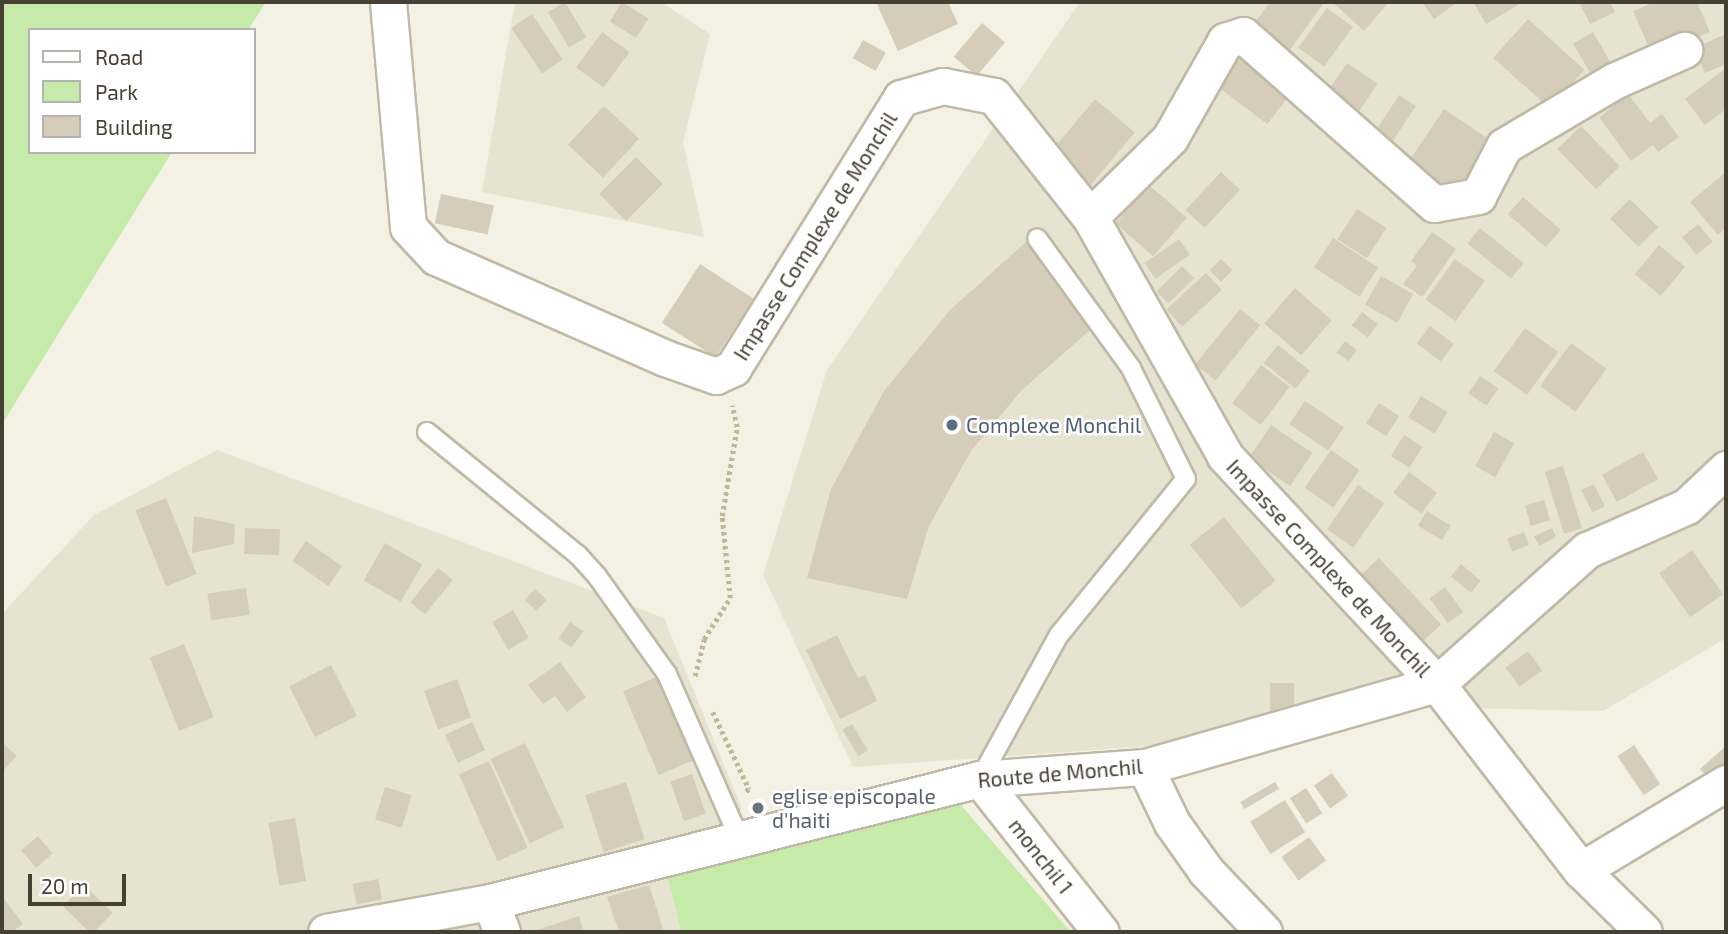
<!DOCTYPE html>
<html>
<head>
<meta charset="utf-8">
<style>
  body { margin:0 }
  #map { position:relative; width:1728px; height:934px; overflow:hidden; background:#f3f0e4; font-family:"Exo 2",sans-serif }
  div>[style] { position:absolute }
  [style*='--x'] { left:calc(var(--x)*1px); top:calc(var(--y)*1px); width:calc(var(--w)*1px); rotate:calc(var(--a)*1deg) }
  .residential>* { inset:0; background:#e7e3d1 }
  .green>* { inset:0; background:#c6eaaa }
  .building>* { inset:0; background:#d5cdb9; transform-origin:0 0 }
  .path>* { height:4.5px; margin-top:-2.25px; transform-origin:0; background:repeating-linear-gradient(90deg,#c1b796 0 3.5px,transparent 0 7px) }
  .roads { filter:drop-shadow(2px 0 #bfb9a6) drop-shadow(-2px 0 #bfb9a6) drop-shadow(0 2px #bfb9a6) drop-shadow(0 -2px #bfb9a6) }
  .service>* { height:18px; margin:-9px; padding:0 9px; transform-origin:9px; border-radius:9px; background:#fff }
  .minor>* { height:35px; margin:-17.5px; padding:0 17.5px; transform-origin:17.5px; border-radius:17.5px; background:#fff }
  .dots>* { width:19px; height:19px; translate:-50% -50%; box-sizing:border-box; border:4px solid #fff; border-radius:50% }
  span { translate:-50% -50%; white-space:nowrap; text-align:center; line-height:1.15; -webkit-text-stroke:5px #fff; paint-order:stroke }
  .street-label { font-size:21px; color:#454033 }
  .service-label { font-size:21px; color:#4e5e75 }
  .left { translate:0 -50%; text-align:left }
  .worship-label { font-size:21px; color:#5b616d }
  .frame { position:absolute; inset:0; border:4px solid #454033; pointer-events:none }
  .legend { position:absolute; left:28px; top:28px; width:228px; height:126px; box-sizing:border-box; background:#fff; border:2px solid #b5b3ad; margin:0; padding:9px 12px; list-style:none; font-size:21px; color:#454033 }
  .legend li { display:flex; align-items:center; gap:14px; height:35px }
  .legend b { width:35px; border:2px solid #b5b3ad }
  .scale { position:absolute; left:28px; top:874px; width:98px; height:32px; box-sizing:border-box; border:4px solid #454033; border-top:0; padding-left:9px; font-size:21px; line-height:24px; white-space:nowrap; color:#454033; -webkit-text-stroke:5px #fff; paint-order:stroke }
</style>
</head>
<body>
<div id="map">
  <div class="residential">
    <div style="clip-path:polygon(515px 2px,661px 2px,710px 34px,683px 142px,704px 237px,482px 192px)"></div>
    <div style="clip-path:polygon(1080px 2px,1726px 2px,1726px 638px,1603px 711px,1414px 707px,1220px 741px,853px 767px,763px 575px,827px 370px)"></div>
    <div style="clip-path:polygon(217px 450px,664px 618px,742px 809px,668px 878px,681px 932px,2px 932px,2px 614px,94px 515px)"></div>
  </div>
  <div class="green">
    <div style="clip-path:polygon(2px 2px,266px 2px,248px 30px,30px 30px,30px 152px,172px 152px,2px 424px)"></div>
    <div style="clip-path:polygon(959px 803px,1071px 932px,681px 932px,668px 878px)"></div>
  </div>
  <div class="building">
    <div style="left:565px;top:2px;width:41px;height:20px;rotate:59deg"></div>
    <div style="left:622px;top:2px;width:31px;height:23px;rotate:32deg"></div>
    <div style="clip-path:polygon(876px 2px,948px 2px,958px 24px,898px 51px)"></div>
    <div style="clip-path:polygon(1270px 2px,1323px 4px,1287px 54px,1251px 28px)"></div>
    <div style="clip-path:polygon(1332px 2px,1389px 2px,1364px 31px)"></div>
    <div style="clip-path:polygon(1422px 2px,1458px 2px,1434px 19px)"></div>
    <div style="clip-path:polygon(1473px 2px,1523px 2px,1486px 24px)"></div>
    <div style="clip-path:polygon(1579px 2px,1610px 2px,1615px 12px,1590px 24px)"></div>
    <div style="clip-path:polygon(1655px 2px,1697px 2px,1710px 32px,1653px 57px,1633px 11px)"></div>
    <div style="left:1327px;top:8px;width:32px;height:49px;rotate:36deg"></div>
    <div style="left:532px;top:14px;width:55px;height:25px;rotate:56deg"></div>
    <div style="left:1528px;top:19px;width:76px;height:52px;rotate:42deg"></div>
    <div style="left:982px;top:23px;width:30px;height:44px;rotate:40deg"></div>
    <div style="left:602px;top:32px;width:34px;height:44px;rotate:36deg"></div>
    <div style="left:1593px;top:32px;width:46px;height:23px;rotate:60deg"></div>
    <div style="clip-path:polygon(1726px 34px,1726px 64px,1705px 73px,1694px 48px)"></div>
    <div style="left:863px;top:40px;width:26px;height:21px;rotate:29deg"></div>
    <div style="left:1241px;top:53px;width:64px;height:41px;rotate:37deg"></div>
    <div style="left:1347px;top:63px;width:37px;height:36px;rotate:34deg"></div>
    <div style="clip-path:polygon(1726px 68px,1726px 109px,1705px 125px,1685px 99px)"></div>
    <div style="left:1399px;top:95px;width:20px;height:45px;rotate:33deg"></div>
    <div style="clip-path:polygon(1629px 95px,1650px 123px,1662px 114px,1679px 137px,1658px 152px,1653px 145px,1631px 161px,1599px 117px)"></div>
    <div style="left:1095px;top:99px;width:52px;height:72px;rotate:40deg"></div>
    <div style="left:604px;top:106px;width:48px;height:53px;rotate:43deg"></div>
    <div style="left:1444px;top:109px;width:59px;height:65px;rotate:34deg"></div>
    <div style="left:1581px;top:126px;width:56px;height:33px;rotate:46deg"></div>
    <div style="left:636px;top:157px;width:38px;height:52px;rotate:45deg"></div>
    <div style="left:1221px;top:172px;width:26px;height:52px;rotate:43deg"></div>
    <div style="clip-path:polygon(1726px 172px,1726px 228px,1718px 235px,1690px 202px)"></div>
    <div style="left:1149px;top:185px;width:50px;height:51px;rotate:41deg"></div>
    <div style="left:441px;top:194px;width:54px;height:30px;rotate:12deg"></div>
    <div style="left:1523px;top:197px;width:50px;height:23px;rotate:41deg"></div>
    <div style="left:1630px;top:199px;width:40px;height:28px;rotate:45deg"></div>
    <div style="left:1357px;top:209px;width:35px;height:36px;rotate:33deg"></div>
    <div style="left:1698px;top:224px;width:23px;height:21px;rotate:50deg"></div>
    <div style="left:1480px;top:228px;width:56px;height:20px;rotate:39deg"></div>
    <div style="clip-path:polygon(1432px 232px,1456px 249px,1422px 297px,1403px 284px,1417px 266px,1411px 261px)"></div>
    <div style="left:1333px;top:238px;width:54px;height:35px;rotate:33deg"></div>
    <div style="left:1179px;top:239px;width:19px;height:42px;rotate:55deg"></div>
    <div style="clip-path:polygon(1027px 241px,1090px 330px,1021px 391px,971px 451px,929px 526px,907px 599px,807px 578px,831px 489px,884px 391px,949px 311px)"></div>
    <div style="left:1659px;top:245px;width:34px;height:38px;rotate:40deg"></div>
    <div style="left:1221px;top:259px;width:16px;height:16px;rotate:45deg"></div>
    <div style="left:1455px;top:259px;width:37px;height:50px;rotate:36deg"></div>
    <div style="left:700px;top:264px;width:64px;height:70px;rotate:33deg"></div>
    <div style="left:1182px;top:266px;width:17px;height:36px;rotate:45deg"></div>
    <div style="left:1206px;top:273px;width:23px;height:54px;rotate:47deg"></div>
    <div style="left:1381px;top:276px;width:37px;height:33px;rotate:29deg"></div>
    <div style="left:1295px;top:288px;width:49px;height:47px;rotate:41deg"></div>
    <div style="left:1240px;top:309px;width:26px;height:71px;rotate:39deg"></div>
    <div style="left:1362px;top:312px;width:20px;height:17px;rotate:37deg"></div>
    <div style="left:1430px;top:326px;width:30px;height:22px;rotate:37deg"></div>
    <div style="left:1525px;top:328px;width:41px;height:53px;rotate:36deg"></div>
    <div style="left:1345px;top:341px;width:15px;height:14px;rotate:37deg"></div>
    <div style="left:1571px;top:343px;width:44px;height:53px;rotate:36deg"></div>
    <div style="left:1278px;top:345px;width:41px;height:23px;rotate:39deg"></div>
    <div style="left:1261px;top:365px;width:36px;height:48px;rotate:37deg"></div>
    <div style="left:1480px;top:376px;width:22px;height:21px;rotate:34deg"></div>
    <div style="left:1421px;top:396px;width:31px;height:25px;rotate:31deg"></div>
    <div style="left:1305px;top:401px;width:47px;height:28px;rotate:34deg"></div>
    <div style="left:1379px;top:403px;width:24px;height:24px;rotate:33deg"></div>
    <div style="left:1271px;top:425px;width:50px;height:40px;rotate:34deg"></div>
    <div style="left:1494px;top:432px;width:23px;height:39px;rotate:29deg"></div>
    <div style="left:1404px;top:435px;width:22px;height:25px;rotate:32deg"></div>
    <div style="left:1331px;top:450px;width:35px;height:46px;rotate:35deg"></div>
    <div style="left:1643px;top:452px;width:31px;height:47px;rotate:61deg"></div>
    <div style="left:1563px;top:466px;width:65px;height:19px;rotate:73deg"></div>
    <div style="left:1409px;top:472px;width:35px;height:26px;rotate:37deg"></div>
    <div style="left:1594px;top:484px;width:25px;height:14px;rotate:64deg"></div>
    <div style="left:1358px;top:485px;width:32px;height:54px;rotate:35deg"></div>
    <div style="left:166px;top:498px;width:82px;height:33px;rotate:68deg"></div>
    <div style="left:1544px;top:500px;width:21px;height:20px;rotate:73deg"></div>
    <div style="left:1427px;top:511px;width:28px;height:17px;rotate:32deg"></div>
    <div style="clip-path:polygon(194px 516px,235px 524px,234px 544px,192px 553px)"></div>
    <div style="left:1224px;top:517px;width:82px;height:44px;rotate:51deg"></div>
    <div style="left:245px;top:528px;width:35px;height:26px;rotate:2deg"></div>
    <div style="clip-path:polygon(1552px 528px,1556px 537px,1539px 546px,1534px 536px)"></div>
    <div style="left:1524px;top:532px;width:14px;height:18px;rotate:69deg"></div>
    <div style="left:306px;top:541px;width:44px;height:24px;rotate:35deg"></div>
    <div style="left:385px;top:543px;width:43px;height:43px;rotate:30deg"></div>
    <div style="left:1692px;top:550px;width:54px;height:40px;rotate:55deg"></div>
    <div style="left:1379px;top:558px;width:91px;height:35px;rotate:47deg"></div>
    <div style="left:1461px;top:564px;width:26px;height:16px;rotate:40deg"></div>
    <div style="left:438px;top:568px;width:19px;height:44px;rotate:39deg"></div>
    <div style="left:1445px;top:587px;width:31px;height:19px;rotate:54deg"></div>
    <div style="left:246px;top:588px;width:27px;height:39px;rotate:82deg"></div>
    <div style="left:535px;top:589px;width:16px;height:15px;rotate:43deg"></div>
    <div style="left:513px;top:610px;width:32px;height:24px;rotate:60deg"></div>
    <div style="left:570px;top:622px;width:16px;height:20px;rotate:35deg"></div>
    <div style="clip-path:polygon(837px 635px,858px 678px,865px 675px,877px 701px,840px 719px,806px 650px)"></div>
    <div style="left:184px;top:644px;width:79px;height:37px;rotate:68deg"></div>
    <div style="left:1528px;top:651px;width:24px;height:28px;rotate:54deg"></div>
    <div style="clip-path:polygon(560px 662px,586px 697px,567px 712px,555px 696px,543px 704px,528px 685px)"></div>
    <div style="left:331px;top:665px;width:57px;height:47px;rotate:63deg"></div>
    <div style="left:659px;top:676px;width:91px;height:39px;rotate:67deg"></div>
    <div style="left:457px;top:679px;width:41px;height:35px;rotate:70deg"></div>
    <div style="left:1270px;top:683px;width:24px;height:35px"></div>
    <div style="left:472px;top:722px;width:31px;height:30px;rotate:65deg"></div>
    <div style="left:852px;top:724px;width:31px;height:11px;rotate:59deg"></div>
    <div style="clip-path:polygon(2px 742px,17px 756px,2px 772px)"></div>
    <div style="left:525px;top:743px;width:93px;height:38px;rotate:65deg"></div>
    <div style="left:1634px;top:745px;width:47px;height:20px;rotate:56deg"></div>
    <div style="clip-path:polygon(1726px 746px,1726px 772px,1713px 783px,1700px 769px)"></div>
    <div style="left:489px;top:761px;width:95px;height:33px;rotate:66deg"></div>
    <div style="left:1332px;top:773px;width:28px;height:22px;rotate:55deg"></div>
    <div style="left:692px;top:774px;width:42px;height:23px;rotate:71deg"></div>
    <div style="left:626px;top:782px;width:60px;height:43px;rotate:72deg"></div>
    <div style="left:1275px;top:782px;width:8px;height:40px;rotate:60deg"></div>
    <div style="left:385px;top:787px;width:28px;height:34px;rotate:17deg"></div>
    <div style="left:1306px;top:788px;width:30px;height:19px;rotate:57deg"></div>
    <div style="left:1285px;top:800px;width:38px;height:41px;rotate:58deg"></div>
    <div style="left:295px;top:818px;width:64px;height:27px;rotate:80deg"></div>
    <div style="left:38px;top:836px;width:23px;height:22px;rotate:50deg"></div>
    <div style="left:1309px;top:837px;width:29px;height:34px;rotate:54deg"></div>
    <div style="left:378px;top:879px;width:21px;height:26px;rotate:79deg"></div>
    <div style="left:84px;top:885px;width:40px;height:30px;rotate:44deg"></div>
    <div style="clip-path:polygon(649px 885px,664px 932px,619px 932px,607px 897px)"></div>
    <div style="clip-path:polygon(2px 896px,23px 924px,12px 932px,2px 932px)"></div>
    <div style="clip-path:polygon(579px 916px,584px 932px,531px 932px)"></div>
  </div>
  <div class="path">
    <div style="--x:695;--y:676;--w:38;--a:-76"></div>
    <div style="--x:704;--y:639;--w:49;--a:-57.6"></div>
    <div style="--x:730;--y:598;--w:82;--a:-95.6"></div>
    <div style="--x:722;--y:516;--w:90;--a:-80.4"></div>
    <div style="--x:737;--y:427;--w:22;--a:-103"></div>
    <div style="--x:713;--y:712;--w:85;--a:64.9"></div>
    <div style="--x:749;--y:789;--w:4;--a:135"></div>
  </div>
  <div class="roads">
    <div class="service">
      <div style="--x:427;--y:432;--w:195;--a:39.2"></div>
      <div style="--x:578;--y:555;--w:28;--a:48"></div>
      <div style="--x:597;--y:576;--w:120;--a:54.5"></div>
      <div style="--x:667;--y:674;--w:181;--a:66.3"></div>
      <div style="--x:980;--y:779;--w:164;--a:-61.3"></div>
      <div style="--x:1059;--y:635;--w:201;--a:-50.9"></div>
      <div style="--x:1186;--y:479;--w:124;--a:-116.4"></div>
      <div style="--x:1131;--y:368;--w:160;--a:-125.9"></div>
    </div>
    <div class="minor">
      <div style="--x:388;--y:2;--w:226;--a:84.9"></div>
      <div style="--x:408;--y:227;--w:41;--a:47"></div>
      <div style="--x:436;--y:257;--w:250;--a:23.8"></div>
      <div style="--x:665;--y:358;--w:54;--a:19.4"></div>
      <div style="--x:716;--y:376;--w:19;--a:-25"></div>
      <div style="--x:733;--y:368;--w:318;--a:-58.1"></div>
      <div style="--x:901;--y:98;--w:44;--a:-15.9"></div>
      <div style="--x:943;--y:86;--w:52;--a:11.1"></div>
      <div style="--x:994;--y:96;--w:154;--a:51.6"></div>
      <div style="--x:1090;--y:217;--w:274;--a:60.5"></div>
      <div style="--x:1225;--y:456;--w:311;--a:47.1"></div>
      <div style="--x:1437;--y:684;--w:235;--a:52.3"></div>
      <div style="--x:1581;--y:870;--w:88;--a:44.5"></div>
      <div style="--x:1090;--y:217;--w:112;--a:-44.6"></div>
      <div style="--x:1170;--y:138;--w:112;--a:-60.4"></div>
      <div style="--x:1225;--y:41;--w:19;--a:-18"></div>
      <div style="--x:1243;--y:35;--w:255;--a:41.5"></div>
      <div style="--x:1434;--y:204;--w:45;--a:-10.3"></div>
      <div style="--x:1478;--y:196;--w:56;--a:-62.5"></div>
      <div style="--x:1504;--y:146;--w:128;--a:-30.6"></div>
      <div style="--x:1614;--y:81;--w:77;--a:-23.9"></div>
      <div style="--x:1145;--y:767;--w:62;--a:64.3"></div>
      <div style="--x:1172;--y:823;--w:59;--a:54.7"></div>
      <div style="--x:1206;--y:871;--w:84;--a:46.4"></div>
      <div style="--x:980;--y:779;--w:195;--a:51.7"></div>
      <div style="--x:1581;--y:870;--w:169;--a:-31"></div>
      <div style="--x:490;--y:902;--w:32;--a:68"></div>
      <div style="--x:326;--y:932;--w:167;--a:-10.4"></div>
      <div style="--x:490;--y:902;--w:505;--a:-14.09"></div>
      <div style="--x:980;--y:779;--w:165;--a:-4.2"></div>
      <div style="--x:1145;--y:767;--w:304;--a:-15.9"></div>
      <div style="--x:1437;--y:684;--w:201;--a:-41.8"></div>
      <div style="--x:1587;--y:550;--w:109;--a:-23.7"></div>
      <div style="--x:1687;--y:506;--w:54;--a:-43.5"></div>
    </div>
  </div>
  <div class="dots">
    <div style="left:952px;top:425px;background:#5c6f8a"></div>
    <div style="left:758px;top:808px;background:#6b7280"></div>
  </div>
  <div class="street-label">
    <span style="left:815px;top:236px;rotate:-58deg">Impasse Complexe de Monchil</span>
    <span style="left:1329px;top:568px;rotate:47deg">Impasse Complexe de Monchil</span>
    <span style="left:1060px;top:773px;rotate:-5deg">Route de Monchil</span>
    <span style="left:1041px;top:856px;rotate:52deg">monchil 1</span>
  </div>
  <div class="service-label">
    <span class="left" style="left:966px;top:425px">Complexe Monchil</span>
  </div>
  <div class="worship-label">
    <span class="left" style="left:772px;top:808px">eglise episcopale<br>d'haiti</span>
  </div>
  <div class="frame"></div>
  <ul class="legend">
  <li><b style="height:9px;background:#fff"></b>Road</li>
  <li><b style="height:19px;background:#c6eaaa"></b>Park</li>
  <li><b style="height:19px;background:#d5cdb9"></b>Building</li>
  </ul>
  <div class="scale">20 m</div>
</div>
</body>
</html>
